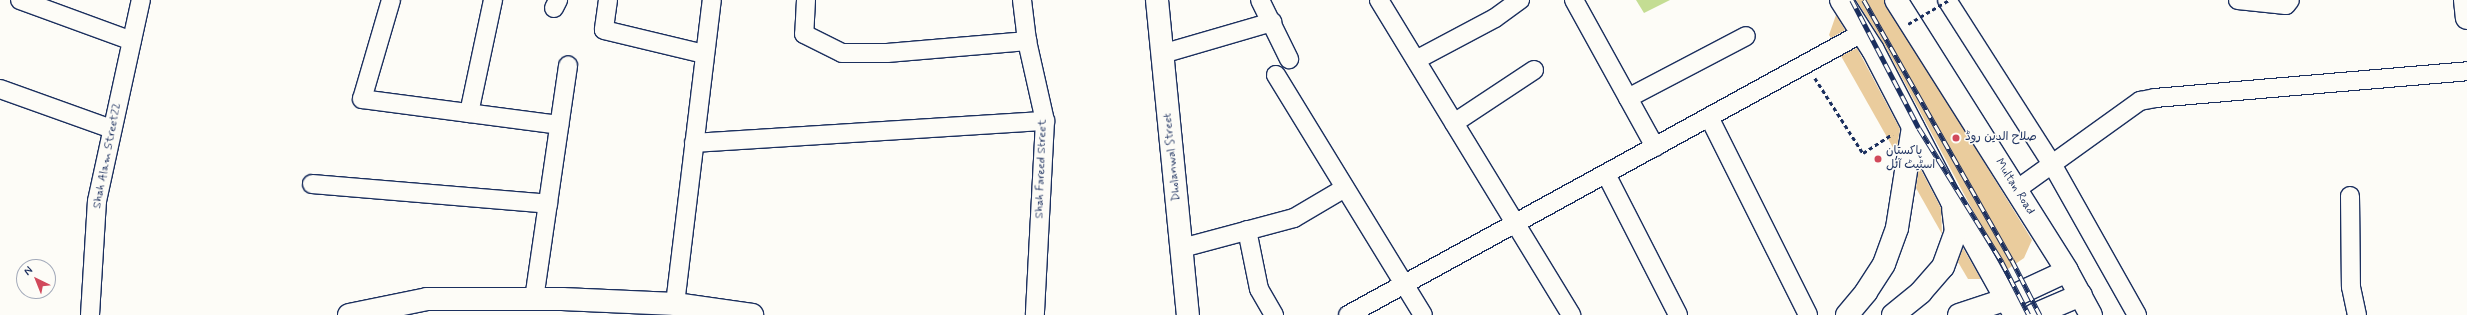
<!DOCTYPE html>
<html>
<head>
<meta charset="utf-8">
<style>
  body { margin:0 }
  #map { position:relative; width:2467px; height:315px; overflow:hidden; background:#fdfcf7; font-family:Mynerve,"Playpen Sans Arabic",sans-serif }
  div>[style] { position:absolute }
  [style*='--x'] { left:calc(var(--x)*1px); top:calc(var(--y)*1px); width:calc(var(--w)*1px); rotate:calc(var(--a)*1deg) }
  .green>* { inset:0; background:#c4dd93 }
  .building>* { inset:0; background:#eacc9d }
  .path>* { height:2.5px; margin-top:-1.25px; transform-origin:0; background:repeating-linear-gradient(90deg,#1b2f5e 0 4px,transparent 0 7px) }
  .roads { filter:drop-shadow(1px 0 #1b2f5e) drop-shadow(-1px 0 #1b2f5e) drop-shadow(0 1px #1b2f5e) drop-shadow(0 -1px #1b2f5e) }
  .street>* { height:18px; margin:-9px; padding:0 9px; transform-origin:9px; border-radius:9px; background:#fdfcf7 }
  .secondary>* { height:22px; margin:-11px; padding:0 11px; transform-origin:11px; border-radius:11px; background:#fdfcf7 }
  .primary>* { height:22px; margin:-11px; padding:0 11px; transform-origin:11px; border-radius:11px; background:#fdfcf7 }
  .rail>* { height:4.5px; margin-top:-2.25px; transform-origin:0; background:repeating-linear-gradient(90deg,#fdfcf7 0 9px,#1b2f5e 0 18px); box-sizing:border-box; border-block:1px solid #1b2f5e }
  .path-bridge>* { height:2.5px; margin-top:-1.25px; transform-origin:0; background:repeating-linear-gradient(90deg,#1b2f5e 0 4px,transparent 0 7px) }
  .dots>* { width:11px; height:11px; translate:-50% -50%; box-sizing:border-box; border:2px solid #fdfcf7; border-radius:50% }
  span { translate:-50% -50%; white-space:nowrap; text-align:center; line-height:1.15; -webkit-text-stroke:3px #fdfcf7; paint-order:stroke }
  .poi-label { font-size:12px; color:#1b2f5e }
  .left { translate:0 -50%; text-align:left }
  .street-label { font-size:12px; color:#1b2f5e }
  .north { position:absolute; left:16px; top:259px; width:40px; height:40px; box-sizing:border-box; background:#fdfcf7; border:1px solid #a3aaba; border-radius:50%; rotate:317deg; font-size:11px; font-weight:700; line-height:16px; text-align:center; color:#1b2f5e }
  .north::after { content:''; display:block; margin:auto; width:14px; height:18px; background:#d1495b; clip-path:polygon(50% 0,100% 100%,50% 72%,0 100%) }
</style>
</head>
<body>
<div id="map">
  <div class="green">
    <div style="clip-path:polygon(1636px 0,1670px 0,1644px 13px)"></div>
  </div>
  <div class="building">
    <div style="clip-path:polygon(1856px 0,1884px 0,2032px 240px,2024px 258px,2005px 271px,1884px 44px)"></div>
    <div style="clip-path:polygon(1836px 15px,1845px 30px,1831px 38px,1829px 35px)"></div>
    <div style="clip-path:polygon(1857px 48px,1900px 129px,1896px 153px,1841px 56px)"></div>
    <div style="clip-path:polygon(1919px 166px,1941px 208px,1942px 234px,1916px 188px)"></div>
    <div style="clip-path:polygon(1963px 248px,1981px 279px,1968px 279px,1958px 262px)"></div>
  </div>
  <div class="path">
    <div style="--x:1815;--y:78;--w:89;--a:57.4"></div>
    <div style="--x:1863;--y:153;--w:35;--a:-33"></div>
  </div>
  <div class="roads">
    <div class="street">
      <div style="--x:20;--y:0;--w:119;--a:20.1"></div>
      <div style="--x:391;--y:0;--w:103;--a:106.3"></div>
      <div style="--x:362;--y:99;--w:199;--a:7.5"></div>
      <div style="--x:608;--y:0;--w:30;--a:98"></div>
      <div style="--x:604;--y:30;--w:103;--a:13.5"></div>
      <div style="--x:806;--y:0;--w:34;--a:93"></div>
      <div style="--x:804;--y:34;--w:42;--a:26.6"></div>
      <div style="--x:842;--y:53;--w:45;--a:0"></div>
      <div style="--x:887;--y:53;--w:141;--a:-4.9"></div>
      <div style="--x:1022;--y:0;--w:41;--a:83"></div>
      <div style="--x:1027;--y:41;--w:82;--a:77.3"></div>
      <div style="--x:1045;--y:121;--w:194;--a:93"></div>
      <div style="--x:1260;--y:0;--w:66;--a:63.8"></div>
      <div style="--x:1379;--y:0;--w:369;--a:58.6"></div>
      <div style="--x:1574;--y:0;--w:168;--a:61.1"></div>
      <div style="--x:1947;--y:0;--w:195;--a:57.4"></div>
      <div style="--x:2052;--y:164;--w:173;--a:60.6"></div>
      <div style="--x:2238;--y:0;--w:48;--a:5.9"></div>
      <div style="--x:2286;--y:5;--w:6;--a:-51"></div>
      <div style="--x:554;--y:8;--w:9;--a:-63"></div>
      <div style="--x:1162;--y:54;--w:115;--a:-16.2"></div>
      <div style="--x:1416;--y:60;--w:89;--a:-28"></div>
      <div style="--x:1495;--y:18;--w:31;--a:-36"></div>
      <div style="--x:1276;--y:75;--w:281;--a:58.5"></div>
      <div style="--x:0;--y:89;--w:119;--a:19.7"></div>
      <div style="--x:1628;--y:98;--w:133;--a:-27.7"></div>
      <div style="--x:469;--y:113;--w:116;--a:-78"></div>
      <div style="--x:1709;--y:117;--w:221;--a:63.4"></div>
      <div style="--x:1454;--y:123;--w:96;--a:-33.5"></div>
      <div style="--x:694;--y:143;--w:352;--a:-3.6"></div>
      <div style="--x:1606;--y:174;--w:158;--a:62.9"></div>
      <div style="--x:312;--y:184;--w:237;--a:4.8"></div>
      <div style="--x:2016;--y:190;--w:153;--a:-35.7"></div>
      <div style="--x:2140;--y:101;--w:15;--a:-11"></div>
      <div style="--x:2155;--y:98;--w:313;--a:-4.9"></div>
      <div style="--x:2350;--y:196;--w:91;--a:89.4"></div>
      <div style="--x:2351;--y:287;--w:29;--a:78"></div>
      <div style="--x:1247;--y:230;--w:60;--a:78.5"></div>
      <div style="--x:1259;--y:289;--w:30;--a:60"></div>
      <div style="--x:1182;--y:248;--w:116;--a:-15"></div>
      <div style="--x:1294;--y:218;--w:59;--a:-30.5"></div>
      <div style="--x:534;--y:299;--w:236;--a:-81.7"></div>
      <div style="--x:675;--y:304;--w:306;--a:-83.1"></div>
      <div style="--x:90;--y:315;--w:114;--a:-86.5"></div>
      <div style="--x:97;--y:201;--w:206;--a:-77.7"></div>
      <div style="--x:1348;--y:315;--w:586;--a:-28.75"></div>
    </div>
    <div class="secondary">
      <div style="--x:1157;--y:0;--w:317;--a:84.4"></div>
      <div style="--x:2465;--y:0;--w:18;--a:84"></div>
      <div style="--x:349;--y:315;--w:80;--a:-11.6"></div>
      <div style="--x:427;--y:299;--w:135;--a:0"></div>
      <div style="--x:562;--y:299;--w:113;--a:2.5"></div>
      <div style="--x:675;--y:304;--w:78;--a:8.1"></div>
      <div style="--x:1959;--y:315;--w:51;--a:-18.4"></div>
      <div style="--x:2007;--y:299;--w:66;--a:-25"></div>
      <div style="--x:2034;--y:315;--w:51;--a:-23.1"></div>
    </div>
    <div class="primary">
      <div style="--x:1841;--y:0;--w:59;--a:57.4"></div>
      <div style="--x:1873;--y:50;--w:169;--a:62.5"></div>
      <div style="--x:1951;--y:200;--w:132;--a:60.9"></div>
      <div style="--x:1896;--y:0;--w:320;--a:57.7"></div>
      <div style="--x:2067;--y:271;--w:50;--a:61.4"></div>
      <div style="--x:1847;--y:315;--w:30;--a:-50"></div>
      <div style="--x:1866;--y:292;--w:33;--a:-57"></div>
      <div style="--x:1884;--y:264;--w:38;--a:-70"></div>
      <div style="--x:1897;--y:228;--w:102;--a:-81"></div>
      <div style="--x:1893;--y:315;--w:36;--a:-39"></div>
      <div style="--x:1921;--y:292;--w:33;--a:-49"></div>
      <div style="--x:1943;--y:267;--w:37;--a:-70"></div>
      <div style="--x:1956;--y:232;--w:23;--a:-97"></div>
    </div>
  </div>
  <div class="rail">
    <div style="--x:1852;--y:0;--w:144;--a:62.4"></div>
    <div style="--x:1919;--y:128;--w:158;--a:58.2"></div>
    <div style="--x:2002;--y:262;--w:59;--a:63"></div>
    <div style="--x:1864;--y:0;--w:299;--a:60.4"></div>
    <div style="--x:2012;--y:260;--w:62;--a:63"></div>
  </div>
  <div class="path-bridge">
    <div style="--x:1908;--y:24;--w:48;--a:-30.3"></div>
  </div>
  <div class="dots">
    <div style="left:1956px;top:138px;background:#d1495b"></div>
    <div style="left:1878px;top:159px;background:#d1495b"></div>
  </div>
  <div class="poi-label">
    <span class="left" style="left:1965px;top:138px">صلاح الدین روڈ</span>
    <span class="left" style="left:1886px;top:159px">پاکستان<br>اسٹیٹ آئل</span>
  </div>
  <div class="street-label">
    <span style="left:108px;top:156px;rotate:-79deg">Shah Alam Street22</span>
    <span style="left:1173px;top:157px;rotate:-96deg">Dholanwal Street</span>
    <span style="left:1042px;top:169px;rotate:-88deg">Shah Fareed Street</span>
    <span style="left:2014px;top:187px;rotate:58deg">Multan Road</span>
  </div>
  <div class="north">N</div>
</div>
</body>
</html>
